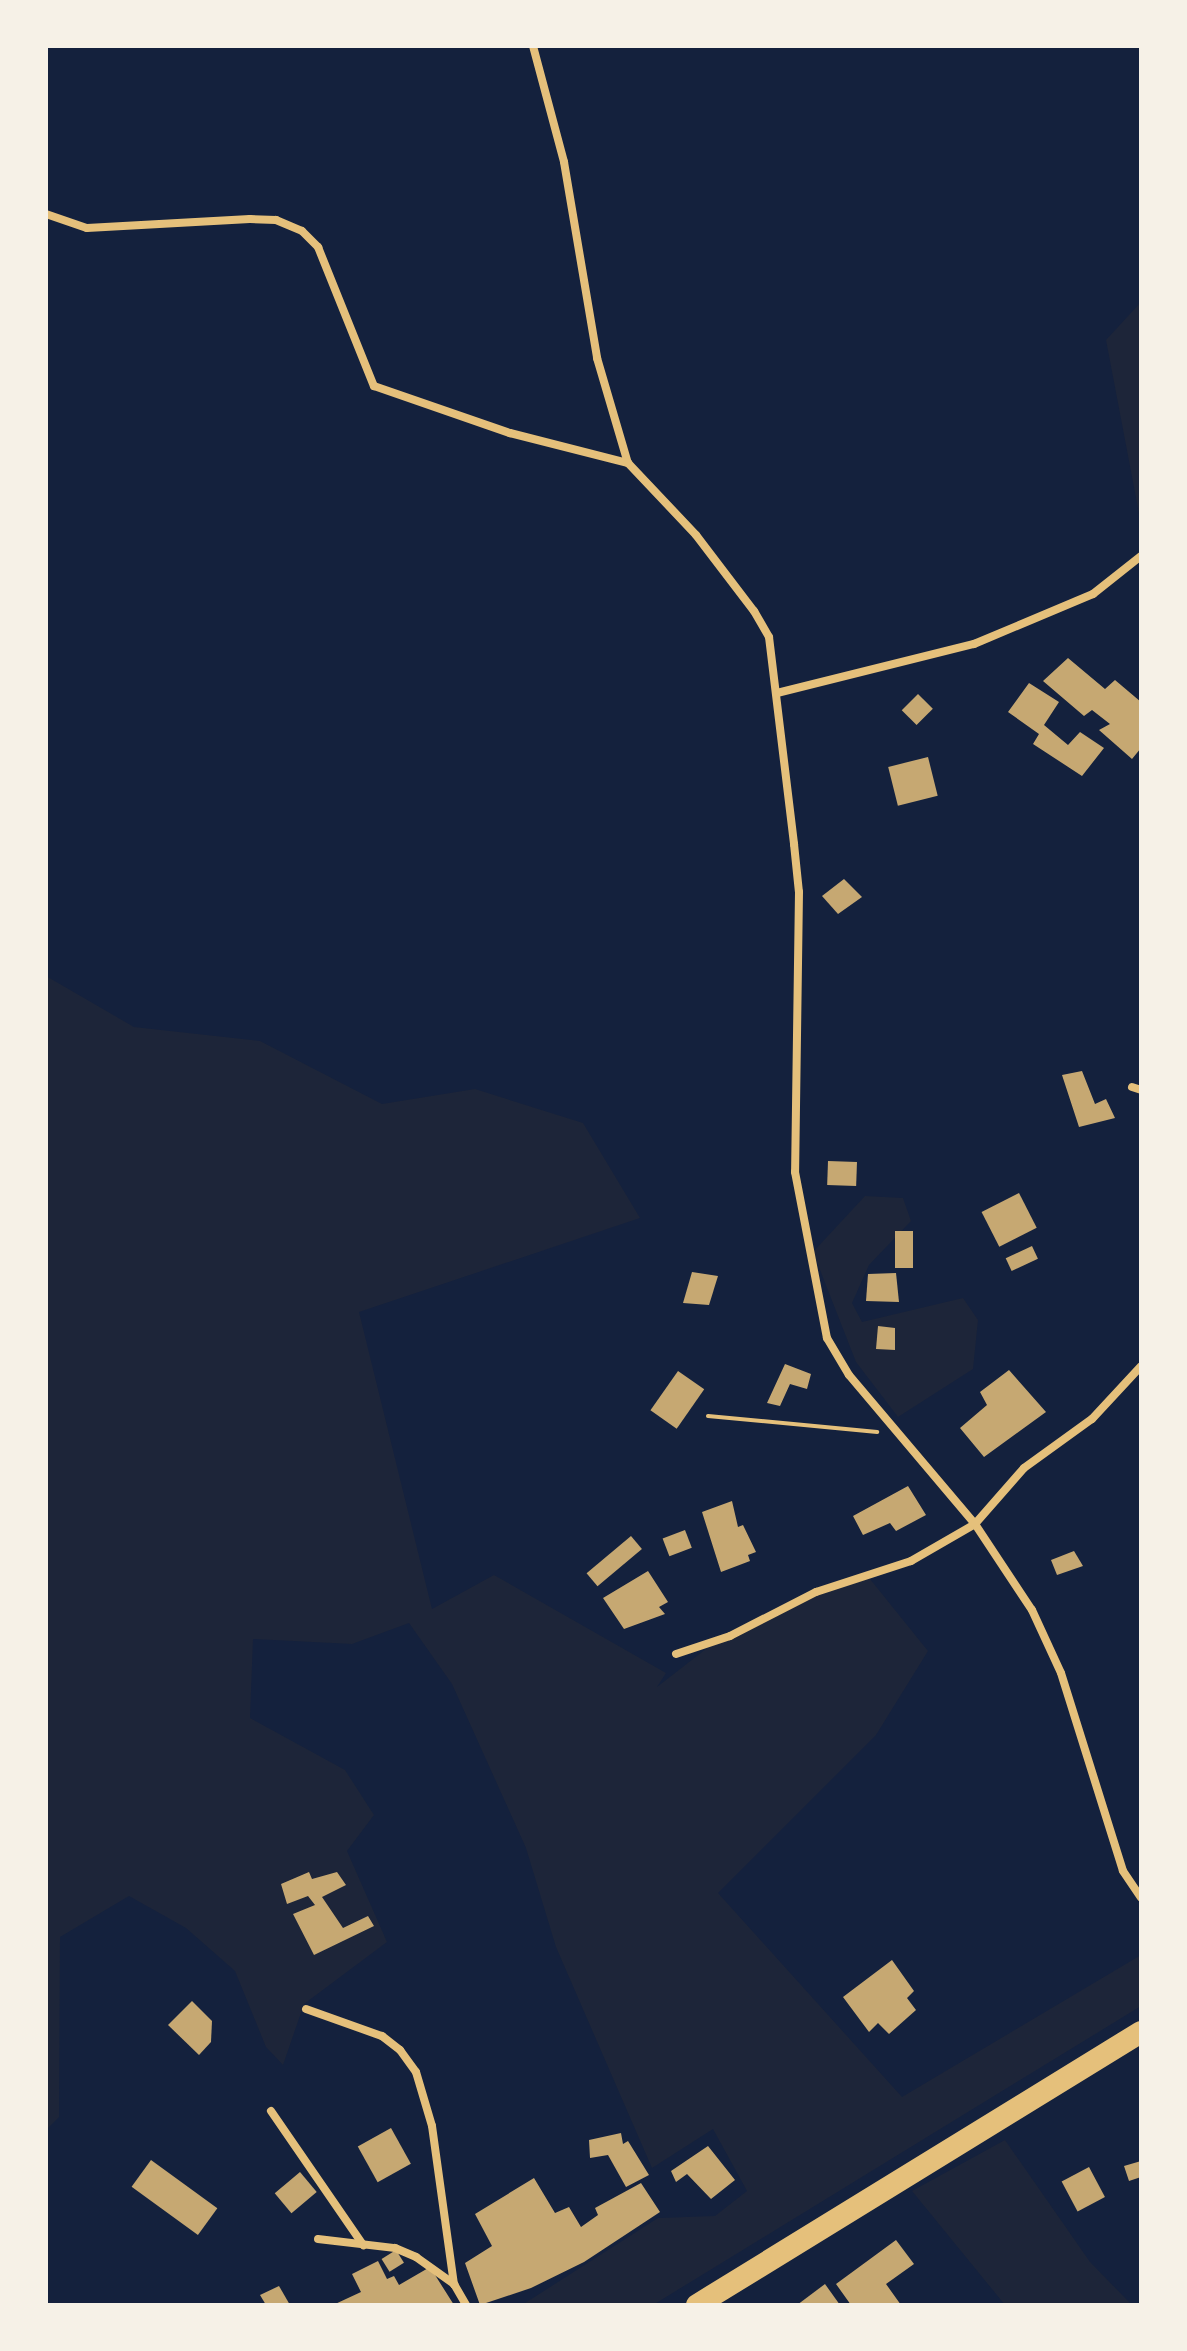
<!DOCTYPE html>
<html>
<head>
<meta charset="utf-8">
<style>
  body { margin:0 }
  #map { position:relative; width:1187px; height:2351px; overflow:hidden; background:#14213d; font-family:Figtree,sans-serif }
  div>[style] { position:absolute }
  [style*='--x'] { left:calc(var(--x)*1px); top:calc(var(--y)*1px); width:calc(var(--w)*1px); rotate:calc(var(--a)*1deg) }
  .green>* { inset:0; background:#1d2539 }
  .building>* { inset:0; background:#c6a872; transform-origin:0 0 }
  .path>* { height:4px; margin:-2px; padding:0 2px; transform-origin:2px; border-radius:2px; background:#e5c07b }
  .minor>* { height:8px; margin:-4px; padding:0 4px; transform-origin:4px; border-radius:4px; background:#e5c07b }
  .trunk>* { height:22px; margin:-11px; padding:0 11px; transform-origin:11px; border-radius:11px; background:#e5c07b }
  span { translate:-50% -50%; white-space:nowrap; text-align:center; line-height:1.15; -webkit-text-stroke:6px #f6f1e7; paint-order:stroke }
  .frame { position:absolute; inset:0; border:48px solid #f6f1e7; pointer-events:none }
</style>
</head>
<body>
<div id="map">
  <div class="green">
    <div style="clip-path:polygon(1141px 302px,1141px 524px,1106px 340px)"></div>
    <div style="clip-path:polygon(46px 976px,134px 1027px,260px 1041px,382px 1104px,475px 1089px,583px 1123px,640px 1218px,359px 1312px,432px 1609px,494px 1575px,666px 1673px,657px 1687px,711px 1645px,765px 1622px,818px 1587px,870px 1579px,928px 1651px,876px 1735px,718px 1893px,902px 2097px,1141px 1955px,1141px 2006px,653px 2305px,522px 2305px,658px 2218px,715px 2216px,747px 2191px,713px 2129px,652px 2168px,556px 1947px,526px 1848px,452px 1684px,409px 1623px,352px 1644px,253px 1639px,250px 1718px,345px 1770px,374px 1815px,347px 1851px,387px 1942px,304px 2004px,283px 2065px,266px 2047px,235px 1971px,186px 1928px,129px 1896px,60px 1937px,59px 2117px,46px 2130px)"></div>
    <div style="clip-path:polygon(865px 1196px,903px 1198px,911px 1221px,869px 1265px,852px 1303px,862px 1322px,963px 1298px,978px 1320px,973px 1369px,898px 1417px,856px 1362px,813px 1252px)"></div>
    <div style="clip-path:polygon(1005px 2140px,1090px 2262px,1132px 2305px,1005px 2305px,912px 2191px)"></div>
  </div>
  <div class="building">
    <div style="clip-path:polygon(1068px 658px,1105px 689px,1115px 680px,1141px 702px,1141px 748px,1132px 759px,1099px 730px,1110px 724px,1092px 710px,1084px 716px,1043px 681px)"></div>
    <div style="clip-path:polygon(1029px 683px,1059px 702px,1044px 725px,1068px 745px,1080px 732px,1104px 748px,1082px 776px,1033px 744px,1039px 734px,1008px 712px)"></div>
    <div style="left:918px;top:694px;width:21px;height:23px;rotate:45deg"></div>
    <div style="left:928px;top:757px;width:40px;height:41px;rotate:76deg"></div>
    <div style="clip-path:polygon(844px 879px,862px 897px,838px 914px,822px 896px)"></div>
    <div style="clip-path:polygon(1082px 1071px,1095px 1104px,1106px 1099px,1115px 1118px,1079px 1127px,1062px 1075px)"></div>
    <div style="left:828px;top:1161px;width:29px;height:24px;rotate:2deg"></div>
    <div style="left:1019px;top:1193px;width:39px;height:42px;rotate:63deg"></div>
    <div style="left:913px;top:1231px;width:37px;height:18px;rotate:90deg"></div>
    <div style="left:1032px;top:1246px;width:14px;height:29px;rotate:65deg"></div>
    <div style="clip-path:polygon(692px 1272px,718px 1276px,709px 1305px,683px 1303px)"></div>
    <div style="clip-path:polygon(896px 1273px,899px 1302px,866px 1301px,868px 1274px)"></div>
    <div style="clip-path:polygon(878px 1326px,895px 1328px,895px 1350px,876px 1349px)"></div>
    <div style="clip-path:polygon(785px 1364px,811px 1374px,807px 1389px,790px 1384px,780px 1406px,767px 1403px)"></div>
    <div style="clip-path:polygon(1009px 1370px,1046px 1412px,984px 1457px,960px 1428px,987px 1405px,980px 1392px)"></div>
    <div style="left:678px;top:1371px;width:32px;height:48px;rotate:35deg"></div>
    <div style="clip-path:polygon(908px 1486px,926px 1515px,896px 1531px,890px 1523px,863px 1535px,853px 1516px)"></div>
    <div style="clip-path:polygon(732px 1501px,738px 1527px,743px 1525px,756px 1552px,748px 1555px,750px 1561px,721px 1572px,702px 1512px)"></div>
    <div style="left:685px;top:1530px;width:19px;height:24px;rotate:69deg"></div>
    <div style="left:631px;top:1536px;width:17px;height:58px;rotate:50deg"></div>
    <div style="clip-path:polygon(1074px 1551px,1083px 1566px,1057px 1575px,1051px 1560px)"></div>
    <div style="clip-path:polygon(648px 1571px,668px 1602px,659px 1607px,665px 1614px,624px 1629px,603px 1598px)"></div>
    <div style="clip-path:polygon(309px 1872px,312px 1879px,337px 1872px,346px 1885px,322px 1897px,343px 1928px,368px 1916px,374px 1926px,314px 1955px,293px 1914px,315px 1905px,308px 1896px,287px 1904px,281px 1884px)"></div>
    <div style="clip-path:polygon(892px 1960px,914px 1991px,907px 1998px,916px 2010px,889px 2034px,878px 2023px,869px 2032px,843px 1997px)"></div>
    <div style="clip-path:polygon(192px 2001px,212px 2021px,211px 2042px,199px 2055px,168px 2025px)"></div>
    <div style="left:391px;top:2128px;width:41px;height:38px;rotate:61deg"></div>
    <div style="clip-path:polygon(621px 2133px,623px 2144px,628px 2141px,649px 2175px,626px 2187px,608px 2155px,590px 2158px,589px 2140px)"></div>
    <div style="clip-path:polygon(708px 2146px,735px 2180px,711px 2199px,687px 2174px,676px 2182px,671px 2171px)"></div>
    <div style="left:151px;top:2160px;width:82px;height:33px;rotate:36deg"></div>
    <div style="clip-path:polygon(1141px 2161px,1141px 2177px,1129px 2181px,1124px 2166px)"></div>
    <div style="left:1089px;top:2167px;width:34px;height:31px;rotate:62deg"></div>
    <div style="left:300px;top:2172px;width:26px;height:33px;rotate:50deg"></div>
    <div style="clip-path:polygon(534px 2178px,555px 2213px,569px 2207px,581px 2227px,598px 2215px,595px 2208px,641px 2183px,660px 2212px,584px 2262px,531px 2288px,480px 2305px,465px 2263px,492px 2246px,475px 2214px)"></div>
    <div style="clip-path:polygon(896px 2240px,914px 2264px,886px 2284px,901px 2305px,851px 2305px,836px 2284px)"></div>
    <div style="left:396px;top:2250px;width:15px;height:17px;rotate:58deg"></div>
    <div style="clip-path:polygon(378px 2261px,387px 2279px,394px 2276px,399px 2285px,430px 2267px,454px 2305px,333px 2305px,361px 2292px,352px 2274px)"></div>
    <div style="clip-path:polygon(825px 2284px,840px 2305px,797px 2305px)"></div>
    <div style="clip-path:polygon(279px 2286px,290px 2305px,266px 2305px,260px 2295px)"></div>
  </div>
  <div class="path">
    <div style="--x:708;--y:1416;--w:170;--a:5.4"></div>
  </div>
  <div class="minor">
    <div style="--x:533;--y:46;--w:120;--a:75"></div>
    <div style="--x:564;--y:162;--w:199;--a:80.4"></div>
    <div style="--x:597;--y:358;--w:109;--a:73.6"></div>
    <div style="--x:46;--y:214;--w:43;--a:18.9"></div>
    <div style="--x:87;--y:228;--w:163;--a:-3.2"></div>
    <div style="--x:250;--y:219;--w:26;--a:2"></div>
    <div style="--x:276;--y:220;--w:28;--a:23"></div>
    <div style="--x:302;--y:231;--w:23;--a:45"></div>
    <div style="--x:318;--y:247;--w:150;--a:68.1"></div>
    <div style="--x:374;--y:386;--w:144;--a:19.1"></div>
    <div style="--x:510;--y:433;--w:122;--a:14.3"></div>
    <div style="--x:628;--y:463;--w:99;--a:46.6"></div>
    <div style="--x:696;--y:535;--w:96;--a:52.7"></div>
    <div style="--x:754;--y:611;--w:30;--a:60"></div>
    <div style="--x:769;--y:637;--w:209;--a:83.1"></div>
    <div style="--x:794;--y:844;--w:48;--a:84.1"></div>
    <div style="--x:799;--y:892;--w:280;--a:90.8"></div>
    <div style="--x:795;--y:1172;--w:169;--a:79.1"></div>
    <div style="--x:827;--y:1338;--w:43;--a:59.3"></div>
    <div style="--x:849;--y:1375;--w:195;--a:49.8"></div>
    <div style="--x:975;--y:1524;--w:103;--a:56.5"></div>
    <div style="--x:1032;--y:1610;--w:69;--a:65.3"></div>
    <div style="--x:1061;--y:1673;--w:207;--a:72.6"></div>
    <div style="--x:1123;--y:1871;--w:32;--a:56"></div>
    <div style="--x:777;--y:693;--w:203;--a:-14"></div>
    <div style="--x:974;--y:644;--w:129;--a:-22.8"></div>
    <div style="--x:1093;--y:594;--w:61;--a:-38.4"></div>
    <div style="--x:1132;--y:1087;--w:9;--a:18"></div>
    <div style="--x:676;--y:1654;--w:57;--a:-18.4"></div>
    <div style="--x:730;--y:1636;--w:97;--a:-27.1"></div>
    <div style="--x:816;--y:1592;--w:100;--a:-18.1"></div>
    <div style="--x:911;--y:1561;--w:74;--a:-30"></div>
    <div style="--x:975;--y:1524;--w:74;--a:-48.8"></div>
    <div style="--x:1024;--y:1468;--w:84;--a:-35.8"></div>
    <div style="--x:1092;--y:1419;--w:72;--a:-47.2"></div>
    <div style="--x:306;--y:2009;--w:81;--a:19.6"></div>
    <div style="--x:382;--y:2036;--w:23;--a:38"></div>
    <div style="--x:400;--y:2050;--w:27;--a:54"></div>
    <div style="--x:416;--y:2072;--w:56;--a:73.5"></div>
    <div style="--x:432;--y:2126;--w:160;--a:82.1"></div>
    <div style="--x:271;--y:2111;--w:163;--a:55.5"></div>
    <div style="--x:318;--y:2239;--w:78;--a:6.7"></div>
    <div style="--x:395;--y:2248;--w:23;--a:23"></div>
    <div style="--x:416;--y:2257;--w:47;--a:35.4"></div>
    <div style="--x:454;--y:2284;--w:24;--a:60"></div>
  </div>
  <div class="trunk">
    <div style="--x:697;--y:2305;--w:521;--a:-31.59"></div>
  </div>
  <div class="frame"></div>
</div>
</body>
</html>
